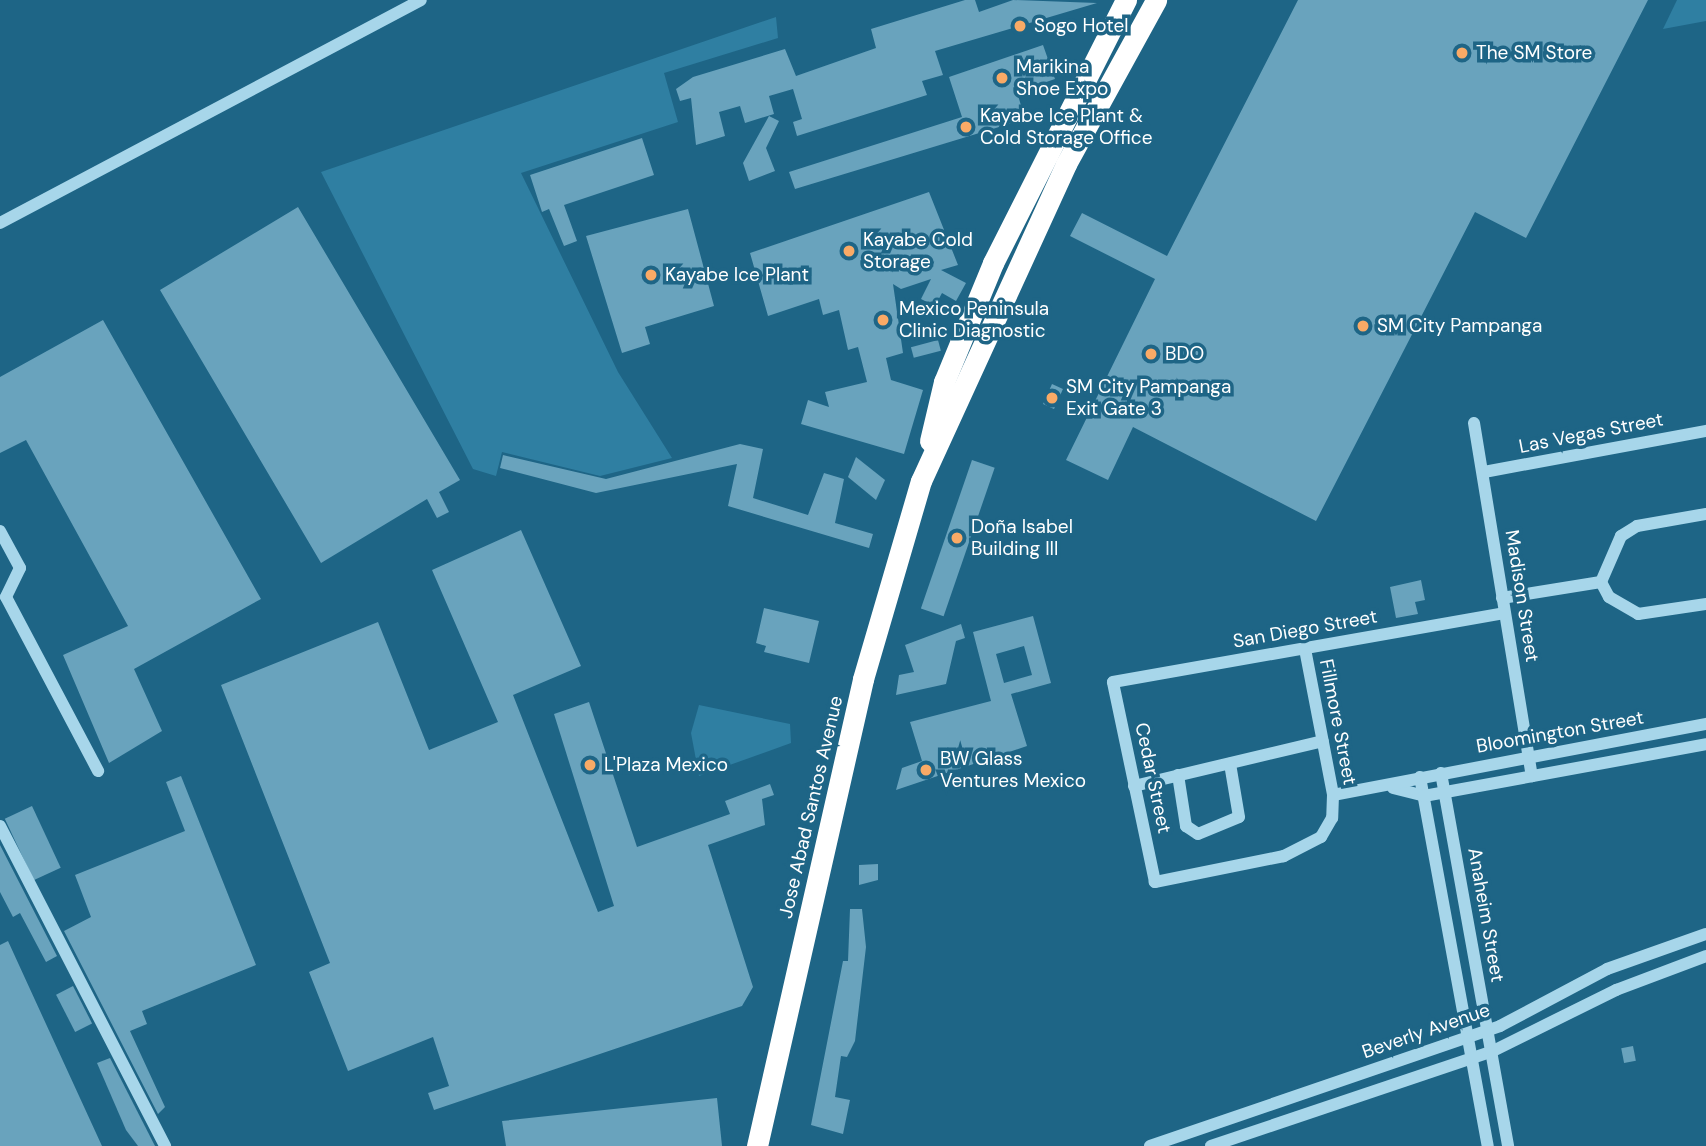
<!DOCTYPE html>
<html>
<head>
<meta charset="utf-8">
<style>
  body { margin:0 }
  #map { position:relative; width:1706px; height:1146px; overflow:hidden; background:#1e6586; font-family:"DM Sans",sans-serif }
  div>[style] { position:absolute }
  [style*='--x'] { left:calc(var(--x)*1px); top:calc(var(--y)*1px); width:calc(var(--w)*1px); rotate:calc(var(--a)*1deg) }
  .green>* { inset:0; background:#2f7fa2 }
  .building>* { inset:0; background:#69a3bd; transform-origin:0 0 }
  .minor>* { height:12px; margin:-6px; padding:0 6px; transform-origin:6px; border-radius:6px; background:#a7d6ea }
  .highway>* { height:21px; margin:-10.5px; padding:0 10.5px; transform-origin:10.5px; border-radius:10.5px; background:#fff }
  .dots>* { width:19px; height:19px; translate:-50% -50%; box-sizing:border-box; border:4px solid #1e6586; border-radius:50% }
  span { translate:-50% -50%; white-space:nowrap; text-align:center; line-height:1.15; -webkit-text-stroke:7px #1e6586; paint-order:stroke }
  .poi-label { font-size:19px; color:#fff }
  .left { translate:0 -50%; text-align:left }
  .street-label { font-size:19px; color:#fff }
</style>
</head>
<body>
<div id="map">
  <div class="green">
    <div style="clip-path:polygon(1677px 0,1706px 0,1706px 21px,1663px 29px)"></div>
    <div style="clip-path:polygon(776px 17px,778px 38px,664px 73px,678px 122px,521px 173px,618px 372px,672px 458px,600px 476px,502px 452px,496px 476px,473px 469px,321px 172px)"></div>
    <div style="clip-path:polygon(699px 705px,790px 724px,791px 743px,699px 776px,691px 733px)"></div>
  </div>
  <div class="building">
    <div style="clip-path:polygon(965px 0,975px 0,979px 12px,1013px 0,1097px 3px,935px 51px,943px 75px,922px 81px,927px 95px,797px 136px,793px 122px,802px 119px,793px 89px,769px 96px,774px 114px,745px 123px,740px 106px,719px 112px,725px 136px,696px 145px,691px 98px,680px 101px,676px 89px,693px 77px,785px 49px,796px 76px,876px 48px,871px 29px)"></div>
    <div style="clip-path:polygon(1298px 0,1648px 0,1526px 238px,1475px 212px,1316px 521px,1133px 427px,1108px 480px,1066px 460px,1155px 279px,1070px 236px,1082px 213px,1167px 256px)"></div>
    <div style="clip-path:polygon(1043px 45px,1055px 79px,1017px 92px,1025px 119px,795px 189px,789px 172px,962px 117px,949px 77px)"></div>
    <div style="clip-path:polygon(769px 116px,779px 121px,766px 148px,775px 171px,749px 181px,743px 163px)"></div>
    <div style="clip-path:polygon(642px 138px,654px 175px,564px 205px,577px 241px,564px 246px,549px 209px,542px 212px,530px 175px)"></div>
    <div style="clip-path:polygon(929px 192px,958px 265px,941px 270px,966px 283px,956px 301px,942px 293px,935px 306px,921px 299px,931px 279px,901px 289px,893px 284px,903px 353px,886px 358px,891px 380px,923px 390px,904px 454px,801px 424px,808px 400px,829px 407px,825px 392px,867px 382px,858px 347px,848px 350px,839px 310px,823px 315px,819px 299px,768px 316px,750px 253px)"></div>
    <div style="clip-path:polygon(298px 207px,460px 480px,439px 492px,449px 512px,437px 518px,427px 499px,321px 563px,160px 290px)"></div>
    <div style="clip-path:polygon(688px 209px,714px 306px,645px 327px,650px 344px,622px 353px,586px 236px)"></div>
    <div style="clip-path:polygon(103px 320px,261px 599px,134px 669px,162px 731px,109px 763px,63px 655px,128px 626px,26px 440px,0 453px,0 377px)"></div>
    <div style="left:938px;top:340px;width:11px;height:28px;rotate:75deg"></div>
    <div style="left:1052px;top:384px;width:12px;height:22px;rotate:24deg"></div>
    <div style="clip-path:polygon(740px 444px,763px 449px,753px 498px,808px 515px,824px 473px,844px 479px,835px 523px,873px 534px,869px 548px,728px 506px,737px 464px,596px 493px,500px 468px,503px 455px,606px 479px)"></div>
    <div style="clip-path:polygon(856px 457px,885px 480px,876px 500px,848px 477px)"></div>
    <div style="left:972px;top:460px;width:24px;height:157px;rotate:19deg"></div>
    <div style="clip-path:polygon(521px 530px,581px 666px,513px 695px,598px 912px,614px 906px,554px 714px,589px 702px,637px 847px,730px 814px,725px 801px,770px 784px,774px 795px,762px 799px,765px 825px,708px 845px,753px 987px,742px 1006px,434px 1110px,428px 1093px,449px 1086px,433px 1037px,348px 1071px,309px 972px,330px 963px,221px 685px,378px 622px,429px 750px,498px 722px,432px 570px)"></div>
    <div style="clip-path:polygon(1421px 580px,1425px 600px,1415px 602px,1418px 614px,1396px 618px,1390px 587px)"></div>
    <div style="clip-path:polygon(764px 608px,819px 621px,809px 663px,764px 652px,766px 646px,756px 643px)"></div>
    <div style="clip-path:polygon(evenodd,1033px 616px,1051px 683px,1011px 694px,1027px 746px,896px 790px,902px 768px,922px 761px,910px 722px,991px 701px,973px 632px,1033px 616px,1024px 646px,1032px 675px,1004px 683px,996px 654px,1024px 646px)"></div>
    <div style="clip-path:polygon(961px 624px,965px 638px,956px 641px,946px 684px,896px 695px,899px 675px,914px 672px,905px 645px)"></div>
    <div style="clip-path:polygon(181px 776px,256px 965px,142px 1011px,147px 1024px,130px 1031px,165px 1107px,158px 1114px,64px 931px,91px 917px,75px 875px,185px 831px,166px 782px)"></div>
    <div style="left:32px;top:806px;width:68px;height:30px;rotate:65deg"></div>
    <div style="clip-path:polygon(0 845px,57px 956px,46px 962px,20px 913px,13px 917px,0 892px)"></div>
    <div style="clip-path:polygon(878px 864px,878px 880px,859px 885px,859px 865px)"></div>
    <div style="clip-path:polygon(850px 909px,862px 909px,866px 947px,855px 1041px,847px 1057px,841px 1056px,835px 1097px,850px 1100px,843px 1134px,811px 1125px,843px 961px,848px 961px)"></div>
    <div style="clip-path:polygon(8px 941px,35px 1000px,102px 1146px,0 1146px,0 945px)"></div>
    <div style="left:73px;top:986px;width:42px;height:19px;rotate:63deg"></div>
    <div style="left:1633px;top:1046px;width:15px;height:12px;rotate:79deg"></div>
    <div style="clip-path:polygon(110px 1058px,155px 1146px,138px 1146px,126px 1130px,97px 1063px)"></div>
    <div style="clip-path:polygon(717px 1098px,722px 1146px,506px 1146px,502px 1121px)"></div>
  </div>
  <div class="minor">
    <div style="--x:0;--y:223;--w:476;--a:-27.9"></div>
    <div style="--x:1474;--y:423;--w:358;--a:80.7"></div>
    <div style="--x:1484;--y:472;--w:226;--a:-10.5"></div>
    <div style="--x:1706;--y:514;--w:70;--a:170.1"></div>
    <div style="--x:1637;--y:526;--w:19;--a:148"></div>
    <div style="--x:1621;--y:536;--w:50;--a:113.5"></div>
    <div style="--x:1601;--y:582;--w:17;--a:62"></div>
    <div style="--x:1609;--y:597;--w:34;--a:30"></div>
    <div style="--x:1638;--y:614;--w:69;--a:-8.4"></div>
    <div style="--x:0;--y:531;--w:42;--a:61.6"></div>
    <div style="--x:20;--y:568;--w:32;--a:116"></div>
    <div style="--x:6;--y:597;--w:197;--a:62.1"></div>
    <div style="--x:1502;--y:598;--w:100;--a:-9.2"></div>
    <div style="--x:1305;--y:649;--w:149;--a:79.1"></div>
    <div style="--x:1333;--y:795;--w:23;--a:92"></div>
    <div style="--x:1332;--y:818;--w:22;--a:120"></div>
    <div style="--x:1321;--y:837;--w:42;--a:152.8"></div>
    <div style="--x:1284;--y:856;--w:132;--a:168.6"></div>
    <div style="--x:1155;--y:882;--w:204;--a:-101.9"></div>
    <div style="--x:1113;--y:682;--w:397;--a:-10"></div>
    <div style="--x:1441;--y:773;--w:379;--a:79.8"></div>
    <div style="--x:1178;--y:775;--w:52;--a:81.1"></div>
    <div style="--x:1186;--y:826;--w:14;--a:34"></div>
    <div style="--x:1198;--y:834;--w:44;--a:-22.5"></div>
    <div style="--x:1239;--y:817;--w:54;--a:-99.6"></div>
    <div style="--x:1420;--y:777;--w:375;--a:79.6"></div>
    <div style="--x:1134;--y:786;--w:194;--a:-13.4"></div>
    <div style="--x:1393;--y:788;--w:32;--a:14"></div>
    <div style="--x:1424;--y:796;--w:287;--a:-10.4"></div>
    <div style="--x:1333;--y:795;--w:380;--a:-10.8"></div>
    <div style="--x:0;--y:826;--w:360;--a:62.7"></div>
    <div style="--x:1150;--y:1146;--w:370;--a:-18.9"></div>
    <div style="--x:1500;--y:1026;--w:121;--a:-28"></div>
    <div style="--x:1607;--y:969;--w:105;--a:-19.5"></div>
    <div style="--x:1211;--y:1146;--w:295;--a:-18.6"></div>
    <div style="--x:1491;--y:1052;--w:140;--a:-26.4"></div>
    <div style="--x:1616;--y:990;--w:96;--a:-20.7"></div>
  </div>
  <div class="highway">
    <div style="--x:930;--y:441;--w:61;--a:-76.7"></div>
    <div style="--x:944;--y:382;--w:129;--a:-67.6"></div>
    <div style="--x:993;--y:263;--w:295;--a:-63.2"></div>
    <div style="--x:757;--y:1146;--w:479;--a:-77.2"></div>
    <div style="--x:863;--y:679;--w:206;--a:-73.7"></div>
    <div style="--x:921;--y:481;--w:349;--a:-65.4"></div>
    <div style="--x:1066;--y:164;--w:187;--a:-61.2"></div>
  </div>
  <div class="dots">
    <div style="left:1020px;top:26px;background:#f9aa66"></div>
    <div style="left:1462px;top:53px;background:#f9aa66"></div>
    <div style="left:1002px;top:78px;background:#f9aa66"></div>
    <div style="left:966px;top:127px;background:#f9aa66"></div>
    <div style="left:849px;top:251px;background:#f9aa66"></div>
    <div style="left:651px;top:275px;background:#f9aa66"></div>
    <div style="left:883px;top:320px;background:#f9aa66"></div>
    <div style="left:1363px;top:326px;background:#f9aa66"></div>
    <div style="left:1151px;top:354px;background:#f9aa66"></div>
    <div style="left:1052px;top:398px;background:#f9aa66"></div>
    <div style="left:957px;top:538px;background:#f9aa66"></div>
    <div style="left:590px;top:765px;background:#f9aa66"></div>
    <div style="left:926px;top:770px;background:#f9aa66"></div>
  </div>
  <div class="poi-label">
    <span class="left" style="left:1034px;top:26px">Sogo Hotel</span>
    <span class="left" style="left:1476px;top:53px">The SM Store</span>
    <span class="left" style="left:1016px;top:78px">Marikina<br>Shoe Expo</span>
    <span class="left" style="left:980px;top:127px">Kayabe Ice Plant &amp;<br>Cold Storage Office</span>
    <span class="left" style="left:863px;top:251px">Kayabe Cold<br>Storage</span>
    <span class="left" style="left:665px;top:275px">Kayabe Ice Plant</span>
    <span class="left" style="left:899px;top:320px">Mexico Peninsula<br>Clinic Diagnostic</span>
    <span class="left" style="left:1377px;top:326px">SM City Pampanga</span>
    <span class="left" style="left:1165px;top:354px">BDO</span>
    <span class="left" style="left:1066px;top:398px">SM City Pampanga<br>Exit Gate 3</span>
    <span class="left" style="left:971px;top:538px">Doña Isabel<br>Building III</span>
    <span class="left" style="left:940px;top:770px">BW Glass<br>Ventures Mexico</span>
    <span class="left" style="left:604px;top:765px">L'Plaza Mexico</span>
  </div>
  <div class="street-label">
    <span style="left:1591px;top:433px;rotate:-11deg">Las Vegas Street</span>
    <span style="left:1522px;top:596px;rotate:81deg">Madison Street</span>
    <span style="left:1305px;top:629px;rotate:-10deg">San Diego Street</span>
    <span style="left:1338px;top:722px;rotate:79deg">Fillmore Street</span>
    <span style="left:1560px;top:732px;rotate:-10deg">Bloomington Street</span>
    <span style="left:1153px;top:778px;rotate:78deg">Cedar Street</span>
    <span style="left:811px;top:807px;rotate:-77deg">Jose Abad Santos Avenue</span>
    <span style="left:1486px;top:915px;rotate:80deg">Anaheim Street</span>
    <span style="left:1426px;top:1031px;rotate:-19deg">Beverly Avenue</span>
  </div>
</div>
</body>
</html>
